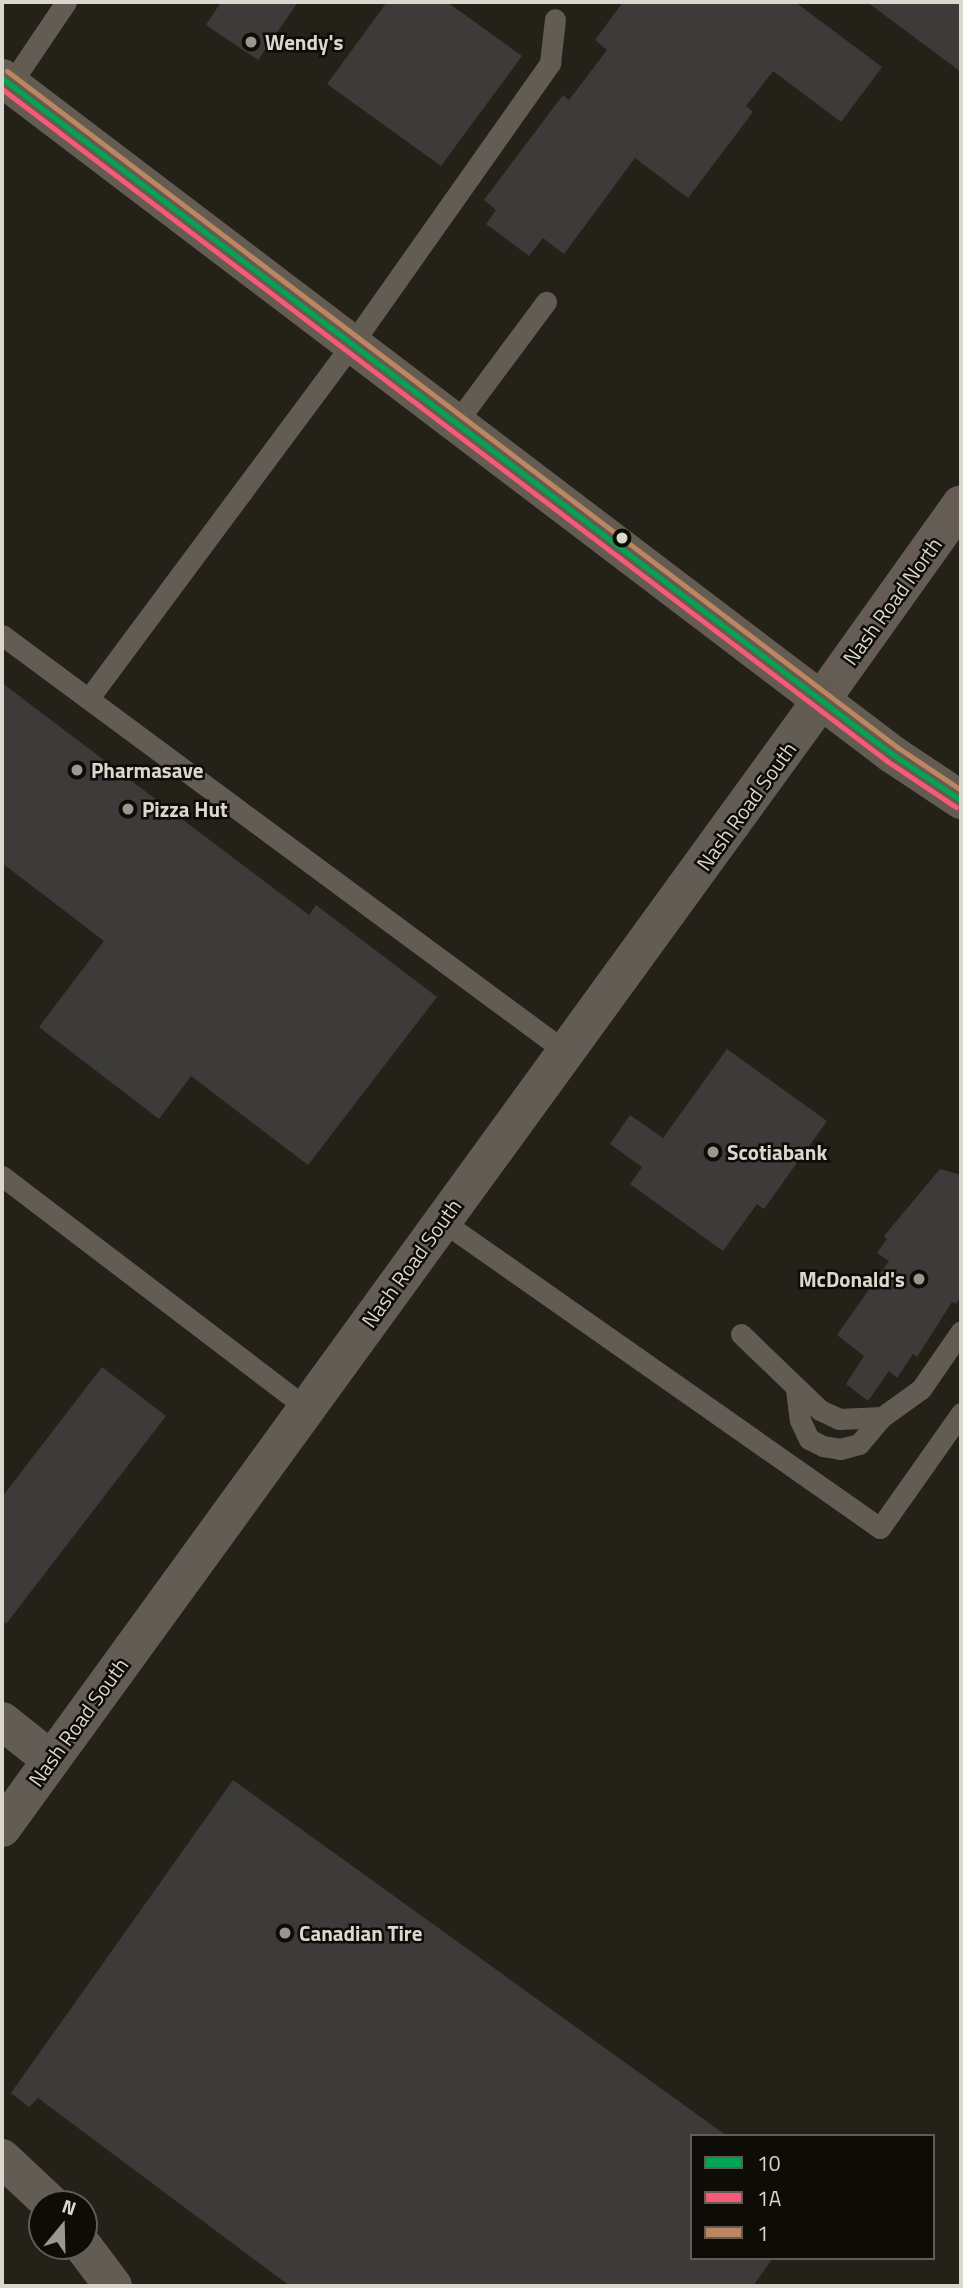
<!DOCTYPE html>
<html>
<head>
<meta charset="utf-8">
<style>
  body { margin:0 }
  #map { position:relative; width:963px; height:2288px; overflow:hidden; background:#242119; font-family:"Titillium Web",sans-serif }
  div>[style] { position:absolute }
  [style*='--x'] { left:calc(var(--x)*1px); top:calc(var(--y)*1px); width:calc(var(--w)*1px); rotate:calc(var(--a)*1deg) }
  .building>* { inset:0; background:#3c3b39 }
  .service>* { height:21px; margin:-10.5px; padding:0 10.5px; transform-origin:10.5px; border-radius:10.5px; background:#635c54 }
  .minor>* { height:38px; margin:-19px; padding:0 19px; transform-origin:19px; border-radius:19px; background:#635c54 }
  .tertiary>* { height:38px; margin:-19px; padding:0 19px; transform-origin:19px; border-radius:19px; background:#635c54 }
  .secondary>* { height:38px; margin:-19px; padding:0 19px; transform-origin:19px; border-radius:19px; background:#655d55 }
  .primary>* { height:38px; margin:-19px; padding:0 19px; transform-origin:19px; border-radius:19px; background:#645c52 }
  .bus-1>* { height:5px; margin:-2.5px; padding:0 2.5px; transform-origin:2.5px; border-radius:2.5px; background:#00a651 }
  .bus-2>* { height:5px; margin:-2.5px; padding:0 2.5px; transform-origin:2.5px; border-radius:2.5px; background:#f75a77 }
  .bus-3>* { height:5px; margin:-2.5px; padding:0 2.5px; transform-origin:2.5px; border-radius:2.5px; background:#bb8660 }
  .dots>* { width:19px; height:19px; translate:-50% -50%; box-sizing:border-box; border:4px solid #0e0c07; border-radius:50% }
  span { translate:-50% -50%; white-space:nowrap; text-align:center; line-height:1.15; -webkit-text-stroke:5px #0e0c07; paint-order:stroke }
  .poi-label { font-size:21px; color:#dad7ce; font-weight:700 }
  .left { translate:0 -50%; text-align:left }
  .right { translate:-100% -50%; text-align:right }
  .street-label { font-size:21px; color:#dad7ce }
  .frame { position:absolute; inset:0; border:4px solid #dad7ce; pointer-events:none }
  .legend { position:absolute; left:690px; top:2134px; width:245px; height:126px; box-sizing:border-box; background:#0e0c07; border:2px solid #605d57; margin:0; padding:9px 12px; list-style:none; font-size:21px; color:#dad7ce }
  .legend li { display:flex; align-items:center; gap:14px; height:35px }
  .legend b { width:35px; border:2px solid #605d57 }
  .north { position:absolute; left:28px; top:2190px; width:70px; height:70px; box-sizing:border-box; background:#0e0c07; border:2px solid #605d57; border-radius:50%; rotate:19deg; font-size:19px; font-weight:700; line-height:28px; text-align:center; color:#dad7ce }
  .north::after { content:''; display:block; margin:auto; width:24px; height:32px; background:#9a978f; clip-path:polygon(50% 0,100% 100%,50% 72%,0 100%) }
</style>
</head>
<body>
<div id="map">
  <div class="building">
    <div style="clip-path:polygon(221px 2px,298px 2px,258px 60px,206px 25px)"></div>
    <div style="clip-path:polygon(387px 2px,447px 2px,522px 56px,441px 166px,327px 84px)"></div>
    <div style="clip-path:polygon(623px 2px,795px 2px,882px 67px,841px 122px,773px 71px,746px 106px,753px 112px,688px 198px,635px 158px,564px 254px,543px 238px,529px 256px,486px 224px,496px 210px,484px 200px,563px 95px,569px 100px,607px 50px,595px 40px)"></div>
    <div style="clip-path:polygon(867px 2px,961px 2px,961px 72px)"></div>
    <div style="clip-path:polygon(2px 683px,309px 915px,316px 905px,437px 997px,308px 1165px,191px 1076px,159px 1119px,39px 1027px,104px 941px,2px 863px)"></div>
    <div style="clip-path:polygon(727px 1049px,827px 1121px,764px 1209px,757px 1204px,723px 1251px,630px 1184px,642px 1167px,610px 1144px,630px 1115px,663px 1138px)"></div>
    <div style="clip-path:polygon(940px 1169px,961px 1175px,961px 1297px,956px 1304px,952px 1302px,917px 1357px,913px 1354px,897px 1378px,889px 1371px,868px 1401px,846px 1384px,864px 1356px,837px 1335px,889px 1261px,877px 1253px,887px 1239px,884px 1236px)"></div>
    <div style="clip-path:polygon(102px 1367px,166px 1416px,6px 1624px,2px 1621px,2px 1497px)"></div>
    <div style="clip-path:polygon(233px 1780px,727px 2136px,692px 2136px,692px 2258px,773px 2258px,753px 2286px,290px 2286px,38px 2098px,29px 2107px,11px 2093px)"></div>
  </div>
  <div class="service">
    <div style="--x:10;--y:85;--w:100;--a:-56"></div>
    <div style="--x:456;--y:423;--w:151;--a:-53.4"></div>
    <div style="--x:2;--y:635;--w:701;--a:36.48"></div>
    <div style="--x:89;--y:698;--w:441;--a:-53.4"></div>
    <div style="--x:352;--y:344;--w:344;--a:-54.8"></div>
    <div style="--x:550;--y:63;--w:44;--a:-83.5"></div>
    <div style="--x:2;--y:1176;--w:382;--a:37.3"></div>
    <div style="--x:442;--y:1221;--w:535;--a:35.03"></div>
    <div style="--x:880;--y:1528;--w:141;--a:-54.8"></div>
    <div style="--x:741;--y:1334;--w:110;--a:43.9"></div>
    <div style="--x:820;--y:1410;--w:21;--a:25"></div>
    <div style="--x:839;--y:1419;--w:43;--a:-2.7"></div>
    <div style="--x:882;--y:1417;--w:48;--a:-35.7"></div>
    <div style="--x:921;--y:1389;--w:70;--a:-55.4"></div>
    <div style="--x:796;--y:1389;--w:31;--a:83"></div>
    <div style="--x:800;--y:1420;--w:21;--a:65"></div>
    <div style="--x:809;--y:1439;--w:16;--a:27"></div>
    <div style="--x:823;--y:1446;--w:17;--a:10"></div>
    <div style="--x:840;--y:1449;--w:20;--a:-15"></div>
    <div style="--x:859;--y:1444;--w:35;--a:-50"></div>
  </div>
  <div class="minor">
    <div style="--x:2;--y:1721;--w:61;--a:38.4"></div>
    <div style="--x:2;--y:2158;--w:67;--a:43.2"></div>
    <div style="--x:83;--y:2246;--w:50;--a:53.1"></div>
  </div>
  <div class="tertiary">
    <div style="--x:2;--y:1828;--w:1395;--a:-54.01"></div>
  </div>
  <div class="secondary">
    <div style="--x:822;--y:699;--w:239;--a:-54.5"></div>
  </div>
  <div class="primary">
    <div style="--x:2;--y:78;--w:1118;--a:37.22"></div>
    <div style="--x:892;--y:754;--w:83;--a:33.7"></div>
  </div>
  <div class="bus-1">
    <div style="--x:2;--y:78;--w:1118;--a:37.22"></div>
    <div style="--x:892;--y:754;--w:83;--a:33.7"></div>
  </div>
  <div class="bus-2">
    <div style="--x:2;--y:89;--w:1111;--a:37.21"></div>
    <div style="--x:887;--y:761;--w:83;--a:33.7"></div>
  </div>
  <div class="bus-3">
    <div style="--x:7;--y:71;--w:1118;--a:37.22"></div>
    <div style="--x:897;--y:747;--w:77;--a:33.9"></div>
  </div>
  <div class="dots">
    <div style="left:251px;top:42px;background:#9a978f"></div>
    <div style="left:622px;top:538px;background:#dad7ce"></div>
    <div style="left:77px;top:770px;background:#9a978f"></div>
    <div style="left:128px;top:809px;background:#9a978f"></div>
    <div style="left:713px;top:1152px;background:#9a978f"></div>
    <div style="left:919px;top:1279px;background:#9a978f"></div>
    <div style="left:285px;top:1933px;background:#9a978f"></div>
  </div>
  <div class="poi-label">
    <span class="left" style="left:265px;top:42px">Wendy's</span>
    <span class="left" style="left:91px;top:770px">Pharmasave</span>
    <span class="left" style="left:142px;top:809px">Pizza Hut</span>
    <span class="left" style="left:727px;top:1152px">Scotiabank</span>
    <span class="right" style="left:905px;top:1279px">McDonald's</span>
    <span class="left" style="left:299px;top:1933px">Canadian Tire</span>
  </div>
  <div class="street-label">
    <span style="left:892px;top:601px;rotate:-54deg">Nash Road North</span>
    <span style="left:746px;top:806px;rotate:-54deg">Nash Road South</span>
    <span style="left:411px;top:1263px;rotate:-54deg">Nash Road South</span>
    <span style="left:78px;top:1722px;rotate:-54deg">Nash Road South</span>
  </div>
  <div class="frame"></div>
  <ul class="legend">
  <li><b style="height:9px;background:#00a651"></b>10</li>
  <li><b style="height:9px;background:#f75a77"></b>1A</li>
  <li><b style="height:9px;background:#bb8660"></b>1</li>
  </ul>
  <div class="north">N</div>
</div>
</body>
</html>
